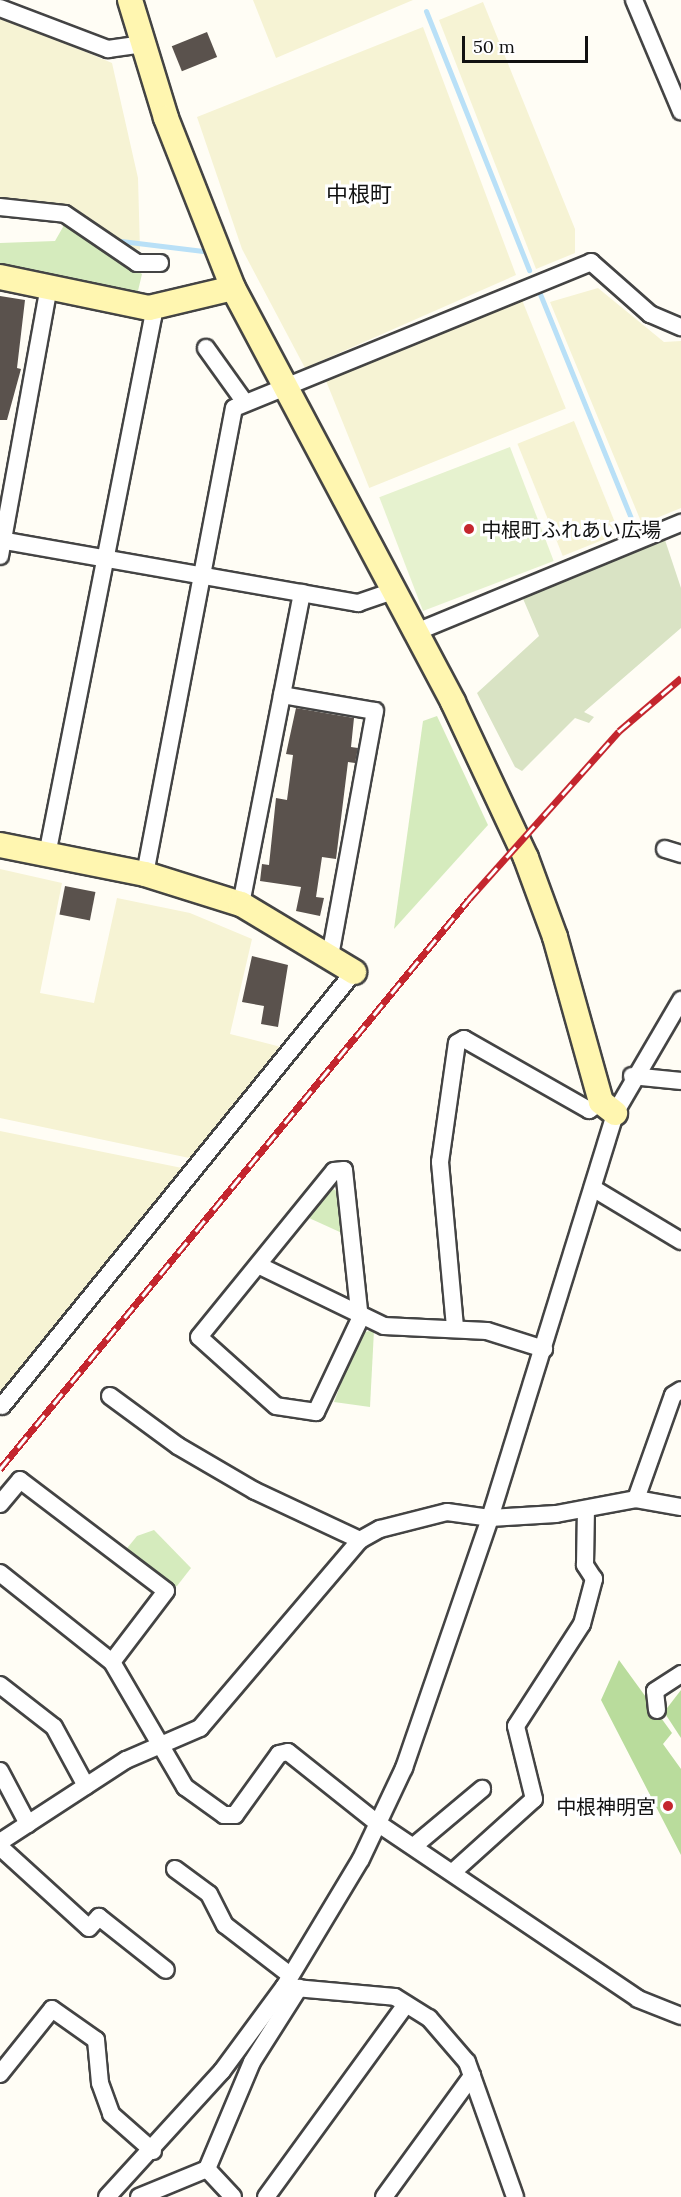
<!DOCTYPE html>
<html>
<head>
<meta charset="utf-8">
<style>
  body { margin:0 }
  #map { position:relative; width:681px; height:2197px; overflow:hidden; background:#fffdf5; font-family:Lora,"Noto Sans JP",serif }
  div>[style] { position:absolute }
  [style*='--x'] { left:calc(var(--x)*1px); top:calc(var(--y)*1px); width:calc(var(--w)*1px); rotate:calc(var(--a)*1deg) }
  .farmland>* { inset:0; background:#f6f3d4; transform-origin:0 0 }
  .green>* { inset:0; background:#d5ebbd }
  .forest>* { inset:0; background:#b9dc9c }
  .cemetery>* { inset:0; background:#d9e3c4 }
  .pitch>* { inset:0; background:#e6f2cf; transform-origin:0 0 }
  .stream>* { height:5px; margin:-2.5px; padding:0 2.5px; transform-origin:2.5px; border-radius:2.5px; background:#b9e0f7 }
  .building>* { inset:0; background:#5a524d; transform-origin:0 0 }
  .roads { filter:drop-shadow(2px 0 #444) drop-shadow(-2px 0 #444) drop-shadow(0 2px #444) drop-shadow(0 -2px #444) }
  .street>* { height:16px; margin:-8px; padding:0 8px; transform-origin:8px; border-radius:8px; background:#fff }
  .secondary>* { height:24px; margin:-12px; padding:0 12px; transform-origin:12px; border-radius:12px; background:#fff6b0 }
  .rail>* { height:7px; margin-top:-3.5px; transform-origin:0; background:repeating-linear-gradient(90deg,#fff 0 14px,#c4262e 0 28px); box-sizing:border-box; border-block:2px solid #c4262e }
  .dots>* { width:16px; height:16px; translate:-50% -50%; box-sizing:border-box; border:3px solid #fff; border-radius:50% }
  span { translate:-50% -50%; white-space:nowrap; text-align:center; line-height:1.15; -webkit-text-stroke:6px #fff; paint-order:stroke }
  .poi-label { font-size:20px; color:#111 }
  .left { translate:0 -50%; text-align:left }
  .right { translate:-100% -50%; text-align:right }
  .quarter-label { font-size:22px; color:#111 }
  .scale { position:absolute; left:462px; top:36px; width:126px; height:27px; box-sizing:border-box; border:3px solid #111; border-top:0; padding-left:8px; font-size:18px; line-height:21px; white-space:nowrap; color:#111; -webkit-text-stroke:4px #fff; paint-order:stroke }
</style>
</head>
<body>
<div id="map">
  <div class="farmland">
    <div style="clip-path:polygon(253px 0,413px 0,276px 58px)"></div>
    <div style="clip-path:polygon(483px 2px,575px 229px,575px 253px,536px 269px,439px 20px)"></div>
    <div style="clip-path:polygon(0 16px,112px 63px,138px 178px,140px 250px,120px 245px,72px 206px,0 199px)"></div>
    <div style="clip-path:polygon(423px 27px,516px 275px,305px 368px,242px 249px,197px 117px)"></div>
    <div style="clip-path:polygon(598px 288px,664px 342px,681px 341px,681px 508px,642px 524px,550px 302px)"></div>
    <div style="left:522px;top:300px;width:117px;height:212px;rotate:68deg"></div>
    <div style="left:574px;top:421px;width:121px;height:61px;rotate:68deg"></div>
    <div style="clip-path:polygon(0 869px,62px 883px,40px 993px,94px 1003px,117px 898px,190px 913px,252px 939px,230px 1034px,285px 1048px,194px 1159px,0 1118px)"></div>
    <div style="clip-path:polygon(0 1131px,187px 1169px,0 1396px)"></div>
  </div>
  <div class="green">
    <div style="clip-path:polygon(61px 217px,142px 274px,137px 295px,0 266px,0 243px,55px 241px,63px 227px)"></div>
    <div style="clip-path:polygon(437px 716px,488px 825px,394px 929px,423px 721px)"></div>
    <div style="clip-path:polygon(332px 1188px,339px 1193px,342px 1233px,309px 1218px)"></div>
    <div style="clip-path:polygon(374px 1330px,370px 1407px,334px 1402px,360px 1333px)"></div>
    <div style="clip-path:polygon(154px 1530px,191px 1568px,177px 1586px,167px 1587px,124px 1552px,137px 1536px)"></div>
  </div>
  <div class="forest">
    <div style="clip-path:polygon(619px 1660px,672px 1733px,663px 1744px,681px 1769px,681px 1855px,601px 1700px)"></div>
    <div style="clip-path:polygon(681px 1690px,681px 1738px,664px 1712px)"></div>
  </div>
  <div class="cemetery">
    <div style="clip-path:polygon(665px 540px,681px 588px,681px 628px,584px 712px,594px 717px,589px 723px,575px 718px,522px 771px,515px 767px,477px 693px,539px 636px,521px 594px)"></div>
  </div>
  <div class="pitch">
    <div style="left:510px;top:447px;width:122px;height:140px;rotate:69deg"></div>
  </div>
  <div class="stream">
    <div style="--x:426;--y:11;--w:279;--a:68.3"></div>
    <div style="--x:121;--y:241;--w:91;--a:7"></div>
    <div style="--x:538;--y:289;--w:247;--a:67.9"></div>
  </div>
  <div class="building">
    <div style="left:207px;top:32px;width:27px;height:38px;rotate:68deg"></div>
    <div style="clip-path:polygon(0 296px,25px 300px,17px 368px,21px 369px,7px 420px,0 420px)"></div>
    <div style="clip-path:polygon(296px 708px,354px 718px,351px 747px,358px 748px,355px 763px,348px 762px,336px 859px,322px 857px,316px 897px,324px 898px,320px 916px,296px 911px,301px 887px,260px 881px,262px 864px,269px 865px,276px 798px,287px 800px,293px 755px,286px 754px)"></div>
    <div style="left:65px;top:886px;width:31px;height:29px;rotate:11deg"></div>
    <div style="clip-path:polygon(252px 956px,288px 965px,278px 1027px,261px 1024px,264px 1006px,242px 1002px)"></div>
  </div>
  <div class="roads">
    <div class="street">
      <div style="--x:634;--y:0;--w:121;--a:67.1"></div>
      <div style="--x:0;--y:8;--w:116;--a:20.8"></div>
      <div style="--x:108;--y:49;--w:34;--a:-8"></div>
      <div style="--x:0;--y:207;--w:65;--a:6.1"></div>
      <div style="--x:65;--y:214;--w:87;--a:34.2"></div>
      <div style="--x:137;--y:263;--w:23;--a:0"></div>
      <div style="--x:206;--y:348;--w:65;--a:54.4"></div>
      <div style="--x:0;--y:540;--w:364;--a:10"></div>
      <div style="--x:358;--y:603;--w:37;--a:-19"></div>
      <div style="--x:0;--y:556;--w:273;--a:-79.7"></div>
      <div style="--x:416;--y:632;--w:287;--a:-22.4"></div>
      <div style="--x:282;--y:695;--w:94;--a:9.8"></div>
      <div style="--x:375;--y:711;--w:250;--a:100.4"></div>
      <div style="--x:665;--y:849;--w:17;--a:17"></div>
      <div style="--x:47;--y:855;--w:548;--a:-78.85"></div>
      <div style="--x:153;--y:317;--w:10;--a:-114"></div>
      <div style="--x:145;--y:874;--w:474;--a:-79.2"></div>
      <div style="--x:234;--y:408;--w:386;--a:-22.2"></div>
      <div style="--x:591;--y:262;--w:79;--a:41.4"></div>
      <div style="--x:650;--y:314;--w:34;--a:23"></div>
      <div style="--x:241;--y:904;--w:317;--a:-78.9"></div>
      <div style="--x:632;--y:1076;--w:49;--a:5.8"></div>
      <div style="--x:344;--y:1170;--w:150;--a:83.9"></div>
      <div style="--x:360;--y:1319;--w:103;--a:115.3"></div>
      <div style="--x:316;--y:1412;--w:40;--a:-171.5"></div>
      <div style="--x:276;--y:1406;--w:103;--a:-138.1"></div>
      <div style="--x:199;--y:1337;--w:214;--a:-50.9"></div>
      <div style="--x:334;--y:1171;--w:10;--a:-6"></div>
      <div style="--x:596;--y:1190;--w:99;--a:31"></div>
      <div style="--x:258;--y:1265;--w:140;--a:25.8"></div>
      <div style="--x:384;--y:1326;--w:103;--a:2.8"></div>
      <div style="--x:487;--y:1331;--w:60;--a:17.5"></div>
      <div style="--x:455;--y:1327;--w:166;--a:-95.2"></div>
      <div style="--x:440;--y:1162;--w:120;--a:-81.9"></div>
      <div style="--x:457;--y:1043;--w:8;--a:-30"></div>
      <div style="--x:464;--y:1039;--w:144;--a:29.6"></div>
      <div style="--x:589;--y:1110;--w:14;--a:-34"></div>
      <div style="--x:110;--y:1396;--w:84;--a:36.3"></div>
      <div style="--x:178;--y:1446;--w:89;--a:30.3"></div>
      <div style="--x:255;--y:1491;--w:116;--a:25"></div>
      <div style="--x:2;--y:1406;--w:559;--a:-50.96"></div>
      <div style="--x:636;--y:1499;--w:110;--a:-70.4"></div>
      <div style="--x:673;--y:1395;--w:9;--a:-32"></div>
      <div style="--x:0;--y:1504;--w:31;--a:-50"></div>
      <div style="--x:20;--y:1480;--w:183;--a:37.2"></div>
      <div style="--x:166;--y:1591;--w:89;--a:127.3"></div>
      <div style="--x:0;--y:1573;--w:143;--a:38.5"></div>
      <div style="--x:112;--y:1662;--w:145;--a:59.7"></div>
      <div style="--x:185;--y:1787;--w:48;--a:35.7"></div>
      <div style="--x:224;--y:1815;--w:11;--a:0"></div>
      <div style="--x:235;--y:1815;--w:75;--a:-54.2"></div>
      <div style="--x:279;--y:1754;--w:9;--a:-13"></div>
      <div style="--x:288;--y:1752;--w:112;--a:38.5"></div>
      <div style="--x:376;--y:1822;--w:316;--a:34"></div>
      <div style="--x:638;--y:1999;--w:46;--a:21.6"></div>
      <div style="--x:0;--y:1685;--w:68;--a:37.9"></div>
      <div style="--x:54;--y:1727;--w:67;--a:61.5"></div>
      <div style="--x:657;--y:1710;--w:19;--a:-96"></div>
      <div style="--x:655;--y:1691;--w:31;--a:-33"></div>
      <div style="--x:0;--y:1771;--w:60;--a:62.2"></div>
      <div style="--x:0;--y:1842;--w:150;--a:-33.1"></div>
      <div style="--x:126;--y:1760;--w:81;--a:-23.4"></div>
      <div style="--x:200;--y:1728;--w:247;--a:-49.6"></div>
      <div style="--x:360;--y:1540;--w:23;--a:-29"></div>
      <div style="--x:380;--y:1529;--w:69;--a:-14.2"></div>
      <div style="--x:447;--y:1512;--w:43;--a:7.9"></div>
      <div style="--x:490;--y:1518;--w:66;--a:-3.5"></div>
      <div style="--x:556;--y:1514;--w:81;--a:-10.6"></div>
      <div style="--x:636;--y:1499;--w:46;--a:10.1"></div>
      <div style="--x:414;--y:1846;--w:89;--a:-40"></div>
      <div style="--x:0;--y:1847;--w:120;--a:42.3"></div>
      <div style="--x:89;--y:1928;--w:15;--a:-48"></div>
      <div style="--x:99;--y:1917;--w:85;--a:38.3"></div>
      <div style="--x:175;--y:1869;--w:42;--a:36.3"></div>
      <div style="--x:209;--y:1894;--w:35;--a:63"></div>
      <div style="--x:225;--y:1925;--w:82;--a:37.6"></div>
      <div style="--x:453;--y:1872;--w:109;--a:-42"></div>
      <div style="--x:534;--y:1799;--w:75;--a:-103.9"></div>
      <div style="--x:516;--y:1726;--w:121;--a:-57.1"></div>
      <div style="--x:582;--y:1624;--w:47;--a:-75.1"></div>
      <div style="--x:594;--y:1579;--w:17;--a:-123"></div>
      <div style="--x:585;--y:1565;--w:55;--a:-89"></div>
      <div style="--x:284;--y:1987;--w:111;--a:5.1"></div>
      <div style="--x:395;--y:1997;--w:40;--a:32"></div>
      <div style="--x:429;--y:2018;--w:58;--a:49.2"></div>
      <div style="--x:467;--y:2062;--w:143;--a:70.4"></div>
      <div style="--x:0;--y:2074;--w:83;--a:-51.3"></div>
      <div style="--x:52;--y:2009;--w:54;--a:35.2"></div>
      <div style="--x:96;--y:2040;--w:43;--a:84.7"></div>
      <div style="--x:100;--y:2083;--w:33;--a:70"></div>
      <div style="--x:111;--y:2114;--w:56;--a:41.4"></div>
      <div style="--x:207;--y:2169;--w:38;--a:47"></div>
      <div style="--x:107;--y:2197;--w:171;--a:-47.6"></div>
      <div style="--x:222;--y:2071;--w:104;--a:-53.6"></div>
      <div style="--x:284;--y:1987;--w:149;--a:-59"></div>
      <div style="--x:361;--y:1859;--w:101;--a:-64.7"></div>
      <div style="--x:404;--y:1768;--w:264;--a:-71"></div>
      <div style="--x:490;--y:1518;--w:424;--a:-72.8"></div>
      <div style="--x:615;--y:1113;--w:131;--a:-59.7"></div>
      <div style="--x:139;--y:2197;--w:74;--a:-22.4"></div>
      <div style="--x:207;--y:2169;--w:116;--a:-67.2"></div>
      <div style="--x:252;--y:2062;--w:88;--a:-57.6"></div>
      <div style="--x:266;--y:2197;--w:238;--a:-54"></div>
      <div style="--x:384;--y:2197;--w:150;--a:-54"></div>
    </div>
    <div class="secondary">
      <div style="--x:130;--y:0;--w:123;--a:73"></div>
      <div style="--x:166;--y:118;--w:183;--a:68.5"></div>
      <div style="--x:233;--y:288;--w:469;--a:62"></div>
      <div style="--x:453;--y:702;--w:172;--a:64.9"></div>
      <div style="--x:526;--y:858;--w:84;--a:69.8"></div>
      <div style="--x:555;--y:937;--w:171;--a:74.4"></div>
      <div style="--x:601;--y:1102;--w:18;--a:38"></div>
      <div style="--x:0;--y:277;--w:152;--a:11.8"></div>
      <div style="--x:149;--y:308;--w:86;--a:-13.4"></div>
      <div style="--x:0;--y:845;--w:148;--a:11.3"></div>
      <div style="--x:145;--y:874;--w:101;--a:17.4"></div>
      <div style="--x:241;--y:904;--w:132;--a:31"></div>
    </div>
  </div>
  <div class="rail">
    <div style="--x:0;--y:1469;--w:738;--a:-50.55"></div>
    <div style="--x:469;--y:899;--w:225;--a:-48.2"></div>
    <div style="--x:619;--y:731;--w:82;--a:-40.5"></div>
  </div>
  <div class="dots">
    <div style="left:469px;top:529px;background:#c4262e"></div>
    <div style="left:668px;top:1806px;background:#c4262e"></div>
  </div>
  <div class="poi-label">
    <span class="left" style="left:481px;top:529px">中根町ふれあい広場</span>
    <span class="right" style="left:656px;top:1806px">中根神明宮</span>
  </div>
  <div class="quarter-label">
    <span style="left:359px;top:195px">中根町</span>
  </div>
  <div class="scale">50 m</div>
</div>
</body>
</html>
